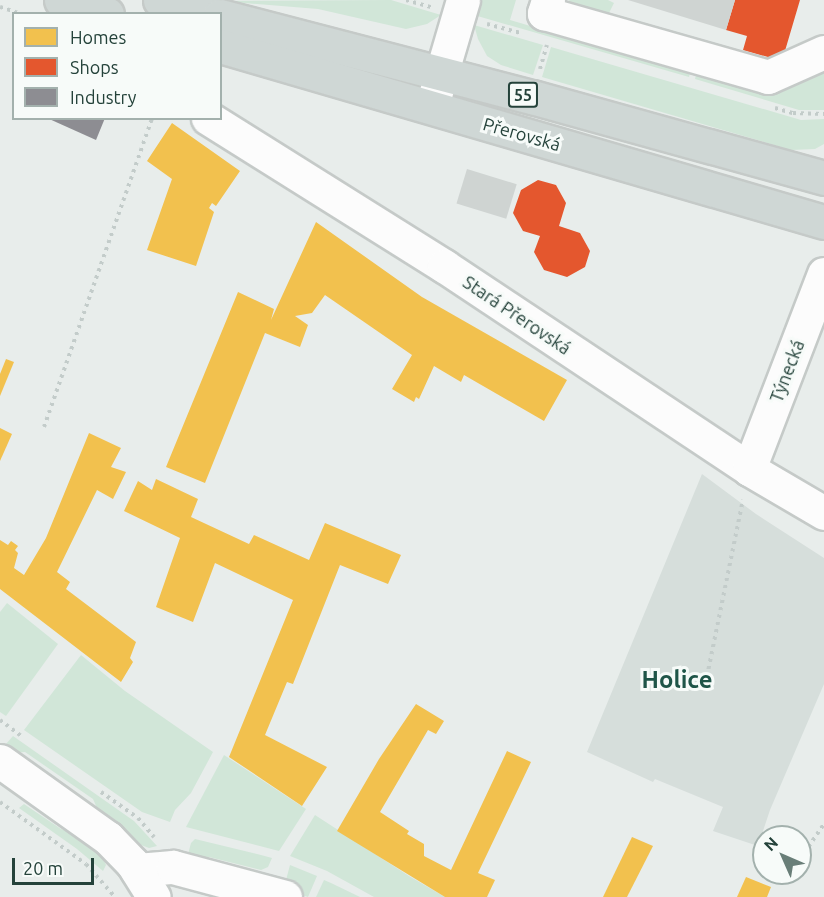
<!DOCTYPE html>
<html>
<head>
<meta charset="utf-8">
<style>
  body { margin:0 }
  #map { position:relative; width:824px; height:897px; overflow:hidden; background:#e8edeb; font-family:Ubuntu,sans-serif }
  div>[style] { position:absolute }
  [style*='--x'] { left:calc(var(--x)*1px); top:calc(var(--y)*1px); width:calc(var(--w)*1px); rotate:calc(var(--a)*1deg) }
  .built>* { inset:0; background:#d6dedb }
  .green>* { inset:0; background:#d1e6d8 }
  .homes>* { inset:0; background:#f2c14e }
  .shops>* { inset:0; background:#e4572e }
  .industry>* { inset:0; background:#8d8d92 }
  .building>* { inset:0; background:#cfd4d2; transform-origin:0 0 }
  .path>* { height:4px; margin-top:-2px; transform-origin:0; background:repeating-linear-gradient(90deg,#c3ccca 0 3px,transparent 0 7.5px) }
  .roads { filter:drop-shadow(2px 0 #c5cac8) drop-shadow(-2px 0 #c5cac8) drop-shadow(0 2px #c5cac8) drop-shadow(0 -2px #c5cac8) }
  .minor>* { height:33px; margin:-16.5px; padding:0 16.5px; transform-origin:16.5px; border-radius:16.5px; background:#fcfcfc }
  .major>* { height:33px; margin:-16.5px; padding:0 16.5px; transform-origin:16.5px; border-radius:16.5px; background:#cfd7d5 }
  span { translate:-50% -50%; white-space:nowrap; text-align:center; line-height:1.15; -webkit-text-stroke:6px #f7fbf9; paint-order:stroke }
  .shield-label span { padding:2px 4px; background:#f7fbf9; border:2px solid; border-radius:4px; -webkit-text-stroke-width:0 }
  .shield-label { font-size:16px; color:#24423a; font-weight:700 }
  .street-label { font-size:18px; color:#24423a }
  .district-label { font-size:24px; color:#1f5548; font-weight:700 }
  .legend { position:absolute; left:12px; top:12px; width:210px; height:108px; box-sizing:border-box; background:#f7fbf9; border:2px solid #a3b1ad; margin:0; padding:8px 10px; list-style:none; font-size:18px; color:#24423a }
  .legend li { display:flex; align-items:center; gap:12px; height:30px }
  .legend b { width:30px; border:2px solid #a3b1ad }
  .north { position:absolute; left:752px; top:825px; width:60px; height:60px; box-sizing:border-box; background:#f7fbf9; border:2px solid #a3b1ad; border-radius:50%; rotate:315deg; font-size:16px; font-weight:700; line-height:24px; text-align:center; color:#24423a }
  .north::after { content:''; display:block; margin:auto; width:21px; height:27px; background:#697e78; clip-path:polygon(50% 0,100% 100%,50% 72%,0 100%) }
  .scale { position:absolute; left:12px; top:858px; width:82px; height:27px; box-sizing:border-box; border:3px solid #24423a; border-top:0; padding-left:8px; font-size:18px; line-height:21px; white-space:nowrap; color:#24423a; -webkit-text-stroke:4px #f7fbf9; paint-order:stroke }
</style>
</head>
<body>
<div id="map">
  <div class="built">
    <div style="clip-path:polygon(702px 474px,756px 514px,824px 558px,824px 684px,770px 810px,758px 846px,713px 831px,723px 807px,655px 779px,653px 782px,587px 752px)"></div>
  </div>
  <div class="green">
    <div style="clip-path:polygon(391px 0,441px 15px,427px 24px,406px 29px,318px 9px,221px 1px)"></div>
    <div style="clip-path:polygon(477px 0,516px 0,510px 20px,690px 73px,689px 77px,474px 15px)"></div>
    <div style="clip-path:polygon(569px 0,608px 0,614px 3px,609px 13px,602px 16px,574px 9px)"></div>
    <div style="clip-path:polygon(474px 25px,543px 45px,533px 75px,501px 65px,487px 56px,478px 39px)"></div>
    <div style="clip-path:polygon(551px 47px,801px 120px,824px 119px,824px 144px,815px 149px,791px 150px,542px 77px)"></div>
    <div style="clip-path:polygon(824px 62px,824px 110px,799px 110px,695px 79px,696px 75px,763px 94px)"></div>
    <div style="clip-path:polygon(7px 603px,58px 644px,6px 716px,0 712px,0 612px)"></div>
    <div style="clip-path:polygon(81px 655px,125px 691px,213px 752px,191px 793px,175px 810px,170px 822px,142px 812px,24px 730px)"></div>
    <div style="clip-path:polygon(13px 736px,134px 821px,157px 846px,149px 848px,141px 845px,97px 808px,93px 799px,25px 752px,11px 753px,6px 744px)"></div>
    <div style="clip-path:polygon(224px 755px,306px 809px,279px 851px,186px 827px)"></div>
    <div style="clip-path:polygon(24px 804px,61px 829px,74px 834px,103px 858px,106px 865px,103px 871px,77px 849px,19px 808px)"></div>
    <div style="clip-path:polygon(315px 815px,409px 876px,445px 897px,374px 897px,327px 871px,290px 856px)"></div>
    <div style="clip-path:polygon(195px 839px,261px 855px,272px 858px,268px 867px,261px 870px,209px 857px,203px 862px,187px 858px,191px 843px)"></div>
    <div style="clip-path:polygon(290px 865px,317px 876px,308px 897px,293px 892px,286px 880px)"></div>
    <div style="clip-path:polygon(324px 880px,331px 883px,360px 897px,316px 897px)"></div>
  </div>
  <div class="homes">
    <div style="clip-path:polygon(172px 123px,240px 171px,216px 206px,212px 203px,209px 208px,214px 212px,196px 266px,147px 250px,172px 179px,147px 161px)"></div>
    <div style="clip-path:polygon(316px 222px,422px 297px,567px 380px,544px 421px,464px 375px,461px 382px,434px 366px,419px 399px,416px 397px,414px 402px,392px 389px,412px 355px,325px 295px,312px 313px,295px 316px,308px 325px,300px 347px,265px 333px,205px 483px,166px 467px,238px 292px,274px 309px,271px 320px)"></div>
    <div style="clip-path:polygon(6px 359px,14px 362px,0 396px,0 374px)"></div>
    <div style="clip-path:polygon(0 428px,12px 434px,0 461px)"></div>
    <div style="clip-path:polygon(89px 433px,121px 448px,111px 467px,126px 472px,113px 499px,97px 490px,57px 572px,70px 582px,66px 589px,136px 642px,130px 658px,133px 662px,121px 682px,0 589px,0 540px,8px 545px,11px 541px,18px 546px,15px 550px,18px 553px,14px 568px,24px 575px,46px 538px)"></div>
    <div style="clip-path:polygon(156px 479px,198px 499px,191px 517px,249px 544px,254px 535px,309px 560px,325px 523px,401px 555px,388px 584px,340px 565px,293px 684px,287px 682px,265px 735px,327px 767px,302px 806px,229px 757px,293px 600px,215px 563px,193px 622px,156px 607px,180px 538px,124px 511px,138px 481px,152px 490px)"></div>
    <div style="clip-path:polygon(416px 704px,444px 721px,436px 734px,428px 730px,380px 812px,409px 831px,407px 834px,424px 844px,424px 856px,451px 870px,507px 751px,531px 762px,478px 873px,495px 880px,487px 897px,445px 897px,337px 831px,379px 759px)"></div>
    <div style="clip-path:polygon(632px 837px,653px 846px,627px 897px,603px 897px)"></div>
    <div style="clip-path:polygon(746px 877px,771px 887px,767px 897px,737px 897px)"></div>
  </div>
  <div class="shops">
    <div style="clip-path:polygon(735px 0,800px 0,782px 61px,743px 50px,747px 36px,726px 30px)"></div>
    <div style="clip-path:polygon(538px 180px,556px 185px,566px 203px,559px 226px,580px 233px,590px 251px,585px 267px,567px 277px,544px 270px,534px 252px,540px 236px,523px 231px,513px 213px,521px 190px)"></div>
  </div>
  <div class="industry">
    <div style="clip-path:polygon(47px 118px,105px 118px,96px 140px)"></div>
  </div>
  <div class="building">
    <div style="clip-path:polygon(628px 0,735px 0,726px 30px)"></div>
    <div style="left:467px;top:169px;width:52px;height:36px;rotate:17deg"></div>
  </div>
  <div class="path">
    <div style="--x:406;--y:0;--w:26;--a:16"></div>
    <div style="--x:0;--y:7;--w:23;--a:18"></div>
    <div style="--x:487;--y:24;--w:34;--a:15"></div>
    <div style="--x:540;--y:69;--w:25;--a:-74"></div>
    <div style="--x:775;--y:108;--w:19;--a:16"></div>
    <div style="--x:793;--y:113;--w:31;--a:2"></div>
    <div style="--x:44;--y:427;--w:327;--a:-70.7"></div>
    <div style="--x:704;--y:691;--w:195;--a:-78.5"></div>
    <div style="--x:0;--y:720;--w:26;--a:37"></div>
    <div style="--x:101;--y:792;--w:45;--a:35.1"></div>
    <div style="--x:138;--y:818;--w:25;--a:50"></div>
    <div style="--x:0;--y:802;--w:106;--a:35.8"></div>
    <div style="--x:86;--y:864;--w:44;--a:48.7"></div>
    <div style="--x:800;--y:859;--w:42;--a:-55.6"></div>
    <div style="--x:787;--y:878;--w:6;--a:-59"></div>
  </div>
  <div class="roads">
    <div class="minor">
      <div style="--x:548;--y:0;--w:14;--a:107"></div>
      <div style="--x:544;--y:13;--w:233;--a:15.9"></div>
      <div style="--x:768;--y:77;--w:61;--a:-24.1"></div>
      <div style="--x:433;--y:102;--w:106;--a:-73.6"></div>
      <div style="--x:208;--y:118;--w:279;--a:32.1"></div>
      <div style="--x:444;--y:266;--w:366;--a:33.6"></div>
      <div style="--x:749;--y:469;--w:87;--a:30.4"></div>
      <div style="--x:749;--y:469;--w:209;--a:-69"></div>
      <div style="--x:0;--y:761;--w:133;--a:35.5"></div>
      <div style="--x:108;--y:838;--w:36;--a:46"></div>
      <div style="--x:133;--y:864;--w:39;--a:58"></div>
      <div style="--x:137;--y:870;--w:36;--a:-5"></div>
      <div style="--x:173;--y:867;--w:116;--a:15"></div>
    </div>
    <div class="major">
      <div style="--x:61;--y:0;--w:48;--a:16.9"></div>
      <div style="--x:160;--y:0;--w:51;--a:15.9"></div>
      <div style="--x:220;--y:16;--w:322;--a:14.6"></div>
      <div style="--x:532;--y:97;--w:303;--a:15.5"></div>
      <div style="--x:220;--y:46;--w:629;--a:16.25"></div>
    </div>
  </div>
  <div class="shield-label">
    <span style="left:523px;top:95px">55</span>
  </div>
  <div class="street-label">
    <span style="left:522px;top:134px;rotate:16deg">Přerovská</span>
    <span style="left:517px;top:315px;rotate:34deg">Stará Přerovská</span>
    <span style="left:787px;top:371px;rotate:-69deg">Týnecká</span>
  </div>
  <div class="district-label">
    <span style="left:677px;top:680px">Holice</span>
  </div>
  <ul class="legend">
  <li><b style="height:16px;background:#f2c14e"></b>Homes</li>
  <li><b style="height:16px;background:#e4572e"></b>Shops</li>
  <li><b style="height:16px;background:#8d8d92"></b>Industry</li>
  </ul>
  <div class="north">N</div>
  <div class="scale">20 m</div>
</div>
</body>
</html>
